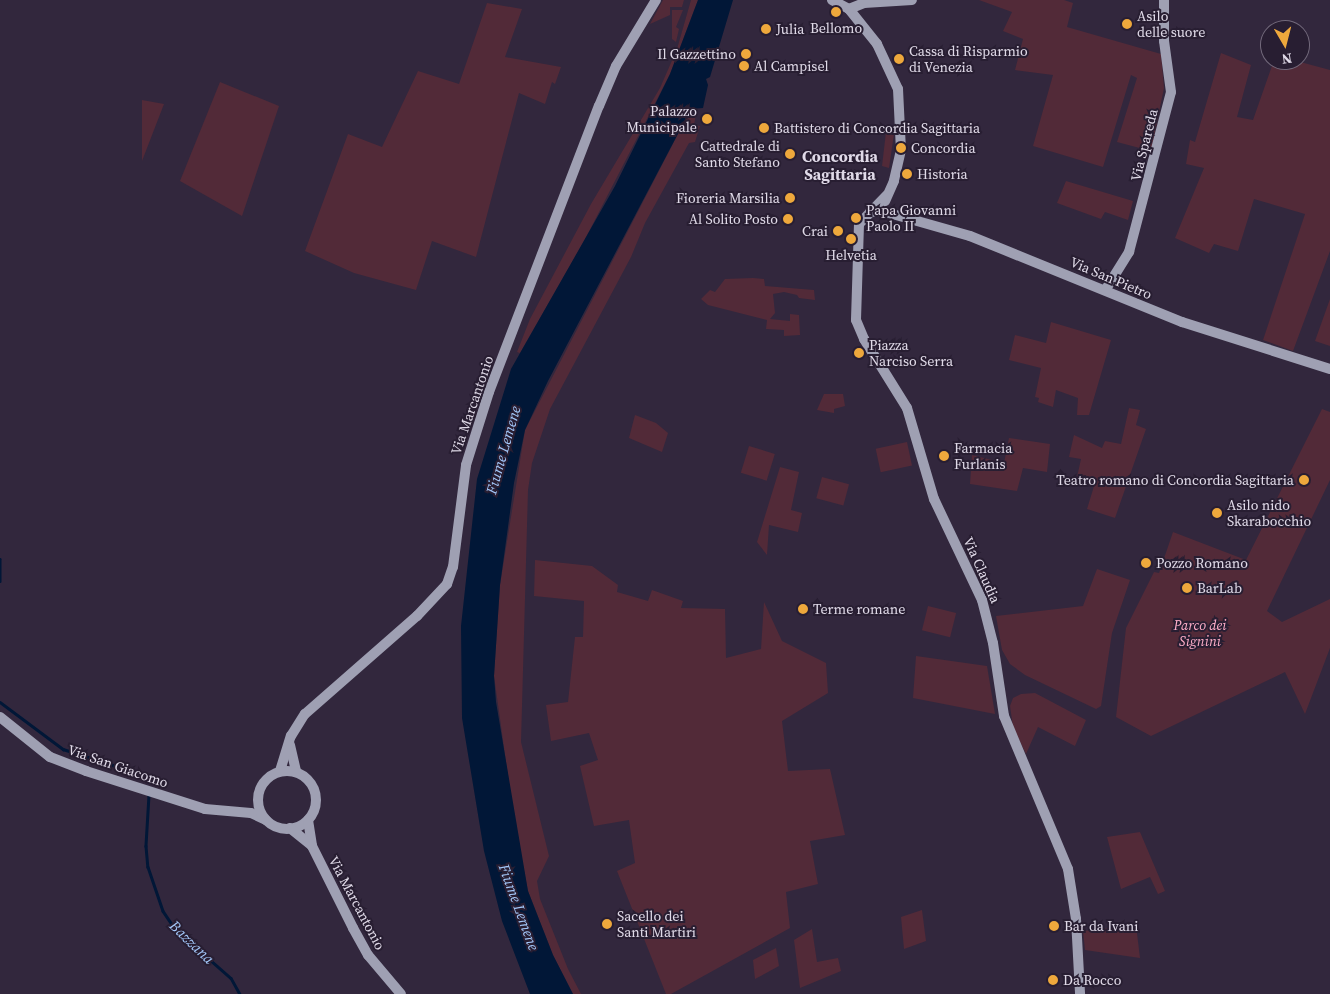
<!DOCTYPE html>
<html>
<head>
<meta charset="utf-8">
<style>
  body { margin:0 }
  #map { position:relative; width:1330px; height:994px; overflow:hidden; background:#32273d; font-family:"Source Serif 4",serif }
  div>[style] { position:absolute }
  [style*='--x'] { left:calc(var(--x)*1px); top:calc(var(--y)*1px); width:calc(var(--w)*1px); rotate:calc(var(--a)*1deg) }
  .green>* { inset:0; background:#522a38; transform-origin:0 0 }
  .water>* { inset:0; background:#011737 }
  .stream>* { height:2.5px; margin:-1.25px; padding:0 1.25px; transform-origin:1.25px; border-radius:1.25px; background:#011737 }
  .secondary>* { height:10px; margin:-5px; padding:0 5px; transform-origin:5px; border-radius:5px; background:#9fa0b3 }
  .secondary>.ring { margin:-5px; padding:0; box-sizing:content-box; background:none; border:10px solid #9fa0b3; border-radius:50% }
  .dots>* { width:14px; height:14px; translate:-50% -50%; box-sizing:border-box; border:2px solid #281e32; border-radius:50% }
  span { translate:-50% -50%; white-space:nowrap; text-align:center; line-height:1.15; -webkit-text-stroke:4px #281e32; paint-order:stroke }
  .poi-label { font-size:14px; color:#e0dae8 }
  .left { translate:0 -50%; text-align:left }
  .right { translate:-100% -50%; text-align:right }
  .street-label { font-size:14px; color:#e0dae8 }
  .park-label { font-size:14px; color:#ffaec9; font-style:italic }
  .water-label { font-size:15px; color:#a2c6f8; font-style:italic }
  .quarter-label { font-size:16px; color:#e0dae8; font-weight:700 }
  .north { position:absolute; left:1260px; top:20px; width:50px; height:50px; box-sizing:border-box; background:#281e32; border:1px solid #72697b; border-radius:50%; rotate:172deg; font-size:14px; font-weight:700; line-height:20px; text-align:center; color:#e0dae8 }
  .north::after { content:''; display:block; margin:auto; width:18px; height:22px; background:#eea83c; clip-path:polygon(50% 0,100% 100%,50% 72%,0 100%) }
</style>
</head>
<body>
<div id="map">
  <div class="green">
    <div style="clip-path:polygon(663px 0,684px 0,682px 7px,670px 7px,670px 15px,650px 24px)"></div>
    <div style="clip-path:polygon(691px 0,698px 0,670px 74px,582px 245px,520px 353px,517px 352px,530px 319px,591px 204px,660px 88px,677px 49px)"></div>
    <div style="clip-path:polygon(979px 0,1064px 0,1073px 3px,1067px 27px,1161px 54px,1164px 88px,1151px 151px,1117px 142px,1137px 78px,1131px 75px,1103px 167px,1033px 146px,1053px 75px,1015px 70px,1023px 39px,1003px 31px,1012px 12px)"></div>
    <div style="clip-path:polygon(487px 3px,522px 9px,505px 57px,561px 67px,555px 84px,552px 82px,545px 104px,519px 93px,476px 257px,432px 241px,416px 290px,354px 273px,305px 251px,348px 134px,382px 147px,418px 71px,459px 84px)"></div>
    <div style="clip-path:polygon(672px 10px,683px 10px,676px 27px,679px 29px,676px 42px,672px 39px)"></div>
    <div style="clip-path:polygon(1221px 53px,1251px 65px,1237px 117px,1253px 120px,1274px 60px,1293px 60px,1330px 70px,1330px 251px,1293px 351px,1263px 340px,1305px 214px,1254px 199px,1238px 251px,1214px 244px,1209px 253px,1175px 238px,1204px 168px,1186px 164px,1190px 140px,1195px 142px)"></div>
    <div style="clip-path:polygon(220px 82px,279px 106px,242px 216px,180px 181px)"></div>
    <div style="clip-path:polygon(142px 100px,164px 104px,142px 161px)"></div>
    <div style="clip-path:polygon(691px 109px,697px 109px,694px 125px,700px 126px,695px 142px,689px 143px,645px 223px,631px 257px,550px 409px,532px 463px,528px 490px,521px 742px,549px 856px,537px 881px,540px 899px,568px 969px,581px 994px,573px 994px,553px 955px,528px 891px,515px 826px,494px 676px,500px 585px,525px 430px)"></div>
    <div style="clip-path:polygon(886px 132px,894px 134px,889px 168px,882px 166px)"></div>
    <div style="clip-path:polygon(1066px 181px,1133px 201px,1128px 220px,1105px 212px,1101px 219px,1057px 203px)"></div>
    <div style="clip-path:polygon(753px 278px,764px 279px,765px 286px,814px 290px,815px 300px,799px 298px,797px 295px,784px 292px,773px 294px,775px 313px,770px 319px,790px 321px,790px 314px,799px 315px,800px 335px,784px 336px,784px 330px,766px 329px,767px 320px,708px 305px,701px 299px,710px 290px,715px 292px,725px 279px)"></div>
    <div style="clip-path:polygon(1330px 299px,1330px 346px,1315px 341px)"></div>
    <div style="clip-path:polygon(1051px 322px,1111px 340px,1089px 415px,1077px 415px,1078px 398px,1056px 390px,1053px 407px,1038px 402px,1039px 398px,1035px 397px,1041px 368px,1009px 360px,1015px 335px,1046px 343px)"></div>
    <div style="clip-path:polygon(824px 394px,843px 394px,845px 406px,834px 409px,834px 413px,817px 410px)"></div>
    <div style="clip-path:polygon(1129px 408px,1140px 410px,1136px 425px,1146px 429px,1115px 518px,1087px 509px,1095px 483px,1077px 477px,1081px 459px,1069px 457px,1074px 435px,1102px 448px,1105px 441px,1121px 444px)"></div>
    <div style="clip-path:polygon(1322px 409px,1330px 412px,1330px 480px,1267px 611px,1282px 622px,1330px 599px,1330px 648px,1305px 714px,1285px 672px,1151px 736px,1116px 717px,1126px 628px,1154px 572px,1159px 573px,1173px 532px,1246px 560px)"></div>
    <div style="clip-path:polygon(635px 415px,656px 423px,668px 433px,662px 452px,629px 438px)"></div>
    <div style="clip-path:polygon(1009px 438px,1050px 444px,1047px 472px,1023px 468px,1017px 491px,970px 484px,972px 455px,1004px 463px)"></div>
    <div style="left:907px;top:442px;width:24px;height:32px;rotate:78deg"></div>
    <div style="left:749px;top:446px;width:27px;height:28px;rotate:17deg"></div>
    <div style="clip-path:polygon(780px 467px,799px 472px,791px 510px,802px 513px,798px 532px,769px 525px,767px 555px,757px 542px)"></div>
    <div style="left:822px;top:477px;width:28px;height:22px;rotate:15deg"></div>
    <div style="clip-path:polygon(535px 560px,592px 566px,618px 585px,617px 592px,648px 601px,652px 590px,683px 601px,681px 608px,725px 609px,726px 658px,761px 649px,764px 602px,782px 641px,826px 663px,828px 693px,782px 721px,788px 771px,830px 769px,845px 835px,810px 841px,818px 884px,786px 892px,790px 928px,671px 994px,666px 994px,617px 871px,635px 863px,629px 820px,594px 826px,580px 766px,598px 760px,589px 733px,551px 741px,546px 705px,568px 702px,575px 637px,583px 637px,584px 601px,534px 596px)"></div>
    <div style="clip-path:polygon(1097px 569px,1130px 580px,1112px 633px,1101px 706px,1096px 709px,1025px 675px,1010px 664px,1002px 650px,996px 616px,1083px 606px)"></div>
    <div style="left:928px;top:606px;width:29px;height:25px;rotate:14deg"></div>
    <div style="clip-path:polygon(916px 656px,987px 666px,995px 714px,913px 698px)"></div>
    <div style="clip-path:polygon(1035px 693px,1086px 720px,1075px 746px,1038px 727px,1026px 754px,1013px 727px,1010px 706px,1013px 698px,1021px 694px)"></div>
    <div style="clip-path:polygon(1140px 832px,1165px 891px,1158px 894px,1150px 877px,1121px 889px,1107px 837px)"></div>
    <div style="clip-path:polygon(922px 910px,926px 941px,904px 949px,901px 917px)"></div>
    <div style="clip-path:polygon(1136px 925px,1140px 958px,1085px 950px,1083px 931px)"></div>
    <div style="clip-path:polygon(812px 929px,817px 962px,838px 958px,841px 971px,800px 988px,794px 940px)"></div>
    <div style="clip-path:polygon(776px 948px,779px 966px,755px 979px,753px 960px)"></div>
  </div>
  <div class="water">
    <div style="clip-path:polygon(698px 0,733px 0,710px 77px,706px 79px,708px 85px,703px 108px,691px 109px,548px 381px,525px 430px,514px 483px,500px 585px,494px 676px,496px 702px,528px 891px,553px 955px,573px 994px,530px 994px,502px 921px,484px 851px,462px 718px,461px 626px,477px 479px,511px 369px,615px 186px,670px 74px)"></div>
  </div>
  <div class="stream">
    <div style="--x:0;--y:559;--w:22;--a:90"></div>
    <div style="--x:0;--y:702;--w:79;--a:36.7"></div>
    <div style="--x:63;--y:749;--w:88;--a:17.8"></div>
    <div style="--x:147;--y:776;--w:6;--a:72"></div>
    <div style="--x:149;--y:795;--w:51;--a:93.4"></div>
    <div style="--x:146;--y:846;--w:21;--a:85"></div>
    <div style="--x:148;--y:867;--w:46;--a:71.2"></div>
    <div style="--x:163;--y:911;--w:22;--a:56"></div>
    <div style="--x:175;--y:929;--w:74;--a:41.2"></div>
    <div style="--x:231;--y:978;--w:18;--a:61"></div>
  </div>
  <div class="secondary">
    <div style="--x:832;--y:0;--w:19;--a:28"></div>
    <div style="--x:849;--y:9;--w:45;--a:51.3"></div>
    <div style="--x:877;--y:44;--w:50;--a:65"></div>
    <div style="--x:898;--y:89;--w:61;--a:87.2"></div>
    <div style="--x:901;--y:150;--w:32;--a:103"></div>
    <div style="--x:894;--y:181;--w:22;--a:114"></div>
    <div style="--x:849;--y:9;--w:16;--a:-22"></div>
    <div style="--x:864;--y:3;--w:48;--a:-3.6"></div>
    <div style="--x:887;--y:195;--w:40;--a:134"></div>
    <div style="--x:859;--y:224;--w:96;--a:91.8"></div>
    <div style="--x:856;--y:320;--w:21;--a:67"></div>
    <div style="--x:864;--y:339;--w:81;--a:58.1"></div>
    <div style="--x:907;--y:408;--w:95;--a:73.5"></div>
    <div style="--x:934;--y:499;--w:112;--a:64.6"></div>
    <div style="--x:982;--y:600;--w:44;--a:75.7"></div>
    <div style="--x:993;--y:643;--w:74;--a:81.4"></div>
    <div style="--x:1004;--y:716;--w:166;--a:67.3"></div>
    <div style="--x:1068;--y:869;--w:51;--a:80.9"></div>
    <div style="--x:1076;--y:919;--w:75;--a:86.9"></div>
    <div style="--x:870;--y:212;--w:12;--a:-5"></div>
    <div style="--x:882;--y:211;--w:91;--a:15.9"></div>
    <div style="--x:970;--y:236;--w:229;--a:22.1"></div>
    <div style="--x:1182;--y:322;--w:155;--a:17.6"></div>
    <div style="--x:1106;--y:289;--w:44;--a:-58.1"></div>
    <div style="--x:1129;--y:252;--w:165;--a:-75.3"></div>
    <div style="--x:1171;--y:92;--w:51;--a:-97.8"></div>
    <div style="--x:1164;--y:41;--w:41;--a:-90"></div>
    <div style="--x:0;--y:717;--w:64;--a:38.7"></div>
    <div style="--x:50;--y:757;--w:39;--a:21"></div>
    <div style="--x:86;--y:771;--w:125;--a:17.7"></div>
    <div style="--x:205;--y:809;--w:46;--a:5"></div>
    <div style="--x:251;--y:813;--w:17;--a:25"></div>
    <div style="--x:290;--y:745;--w:28;--a:77"></div>
    <div style="--x:280;--y:771;--w:37;--a:-73"></div>
    <div style="--x:291;--y:736;--w:26;--a:-58"></div>
    <div style="--x:305;--y:714;--w:149;--a:-41.2"></div>
    <div style="--x:417;--y:616;--w:44;--a:-46.8"></div>
    <div style="--x:447;--y:584;--w:18;--a:-71"></div>
    <div style="--x:453;--y:567;--w:103;--a:-82.7"></div>
    <div style="--x:466;--y:465;--w:77;--a:-72.5"></div>
    <div style="--x:489;--y:392;--w:306;--a:-69"></div>
    <div style="--x:599;--y:106;--w:43;--a:-67"></div>
    <div style="--x:616;--y:66;--w:77;--a:-58.8"></div>
    <div class="ring" style="left:258px;top:771px;width:48px;height:48px"></div>
    <div style="--x:308;--y:820;--w:26;--a:81"></div>
    <div style="--x:312;--y:846;--w:92;--a:63.4"></div>
    <div style="--x:353;--y:928;--w:31;--a:61"></div>
    <div style="--x:368;--y:955;--w:51;--a:49.8"></div>
    <div style="--x:290;--y:828;--w:28;--a:39"></div>
  </div>
  <div class="dots">
    <div style="left:836px;top:12px;background:#eea83c"></div>
    <div style="left:1127px;top:24px;background:#eea83c"></div>
    <div style="left:766px;top:29px;background:#eea83c"></div>
    <div style="left:746px;top:54px;background:#eea83c"></div>
    <div style="left:899px;top:59px;background:#eea83c"></div>
    <div style="left:744px;top:66px;background:#eea83c"></div>
    <div style="left:707px;top:119px;background:#eea83c"></div>
    <div style="left:764px;top:128px;background:#eea83c"></div>
    <div style="left:901px;top:148px;background:#eea83c"></div>
    <div style="left:790px;top:154px;background:#eea83c"></div>
    <div style="left:907px;top:174px;background:#eea83c"></div>
    <div style="left:790px;top:198px;background:#eea83c"></div>
    <div style="left:856px;top:218px;background:#eea83c"></div>
    <div style="left:788px;top:219px;background:#eea83c"></div>
    <div style="left:838px;top:231px;background:#eea83c"></div>
    <div style="left:851px;top:239px;background:#eea83c"></div>
    <div style="left:859px;top:353px;background:#eea83c"></div>
    <div style="left:944px;top:456px;background:#eea83c"></div>
    <div style="left:1304px;top:480px;background:#eea83c"></div>
    <div style="left:1217px;top:513px;background:#eea83c"></div>
    <div style="left:1146px;top:563px;background:#eea83c"></div>
    <div style="left:1187px;top:588px;background:#eea83c"></div>
    <div style="left:803px;top:609px;background:#eea83c"></div>
    <div style="left:607px;top:924px;background:#eea83c"></div>
    <div style="left:1054px;top:926px;background:#eea83c"></div>
    <div style="left:1053px;top:980px;background:#eea83c"></div>
  </div>
  <div class="poi-label">
    <span class="left" style="left:1137px;top:24px">Asilo<br>delle suore</span>
    <span style="left:836px;top:28px">Bellomo</span>
    <span class="left" style="left:776px;top:29px">Julia</span>
    <span class="left" style="left:909px;top:59px">Cassa di Risparmio<br>di Venezia</span>
    <span class="right" style="left:736px;top:54px">Il Gazzettino</span>
    <span class="left" style="left:754px;top:66px">Al Campisel</span>
    <span class="right" style="left:697px;top:119px">Palazzo<br>Municipale</span>
    <span class="left" style="left:774px;top:128px">Battistero di Concordia Sagittaria</span>
    <span class="right" style="left:780px;top:154px">Cattedrale di<br>Santo Stefano</span>
    <span class="left" style="left:911px;top:148px">Concordia</span>
    <span class="left" style="left:917px;top:174px">Historia</span>
    <span class="right" style="left:780px;top:198px">Fioreria Marsilia</span>
    <span class="left" style="left:866px;top:218px">Papa Giovanni<br>Paolo II</span>
    <span class="right" style="left:778px;top:219px">Al Solito Posto</span>
    <span class="right" style="left:828px;top:231px">Crai</span>
    <span style="left:851px;top:255px">Helvetia</span>
    <span class="left" style="left:869px;top:353px">Piazza<br>Narciso Serra</span>
    <span class="left" style="left:954px;top:456px">Farmacia<br>Furlanis</span>
    <span class="right" style="left:1294px;top:480px">Teatro romano di Concordia Sagittaria</span>
    <span class="left" style="left:1227px;top:513px">Asilo nido<br>Skarabocchio</span>
    <span class="left" style="left:1156px;top:563px">Pozzo Romano</span>
    <span class="left" style="left:1197px;top:588px">BarLab</span>
    <span class="left" style="left:813px;top:609px">Terme romane</span>
    <span class="left" style="left:617px;top:924px">Sacello dei<br>Santi Martiri</span>
    <span class="left" style="left:1064px;top:926px">Bar da Ivani</span>
    <span class="left" style="left:1063px;top:980px">Da Rocco</span>
  </div>
  <div class="street-label">
    <span style="left:1144px;top:145px;rotate:-76deg">Via Spareda</span>
    <span style="left:1111px;top:278px;rotate:23deg">Via San Pietro</span>
    <span style="left:472px;top:405px;rotate:-71deg">Via Marcantonio</span>
    <span style="left:982px;top:570px;rotate:66deg">Via Claudia</span>
    <span style="left:118px;top:766px;rotate:19deg">Via San Giacomo</span>
    <span style="left:357px;top:903px;rotate:62deg">Via Marcantonio</span>
  </div>
  <div class="park-label">
    <span style="left:1200px;top:633px">Parco dei<br>Signini</span>
  </div>
  <div class="water-label">
    <span style="left:503px;top:450px;rotate:-74deg">Fiume Lemene</span>
    <span style="left:519px;top:907px;rotate:70deg">Fiume Lemene</span>
    <span style="left:192px;top:942px;rotate:44deg">Bazzana</span>
  </div>
  <div class="quarter-label">
    <span style="left:840px;top:165px">Concordia<br>Sagittaria</span>
  </div>
  <div class="north">N</div>
</div>
</body>
</html>
